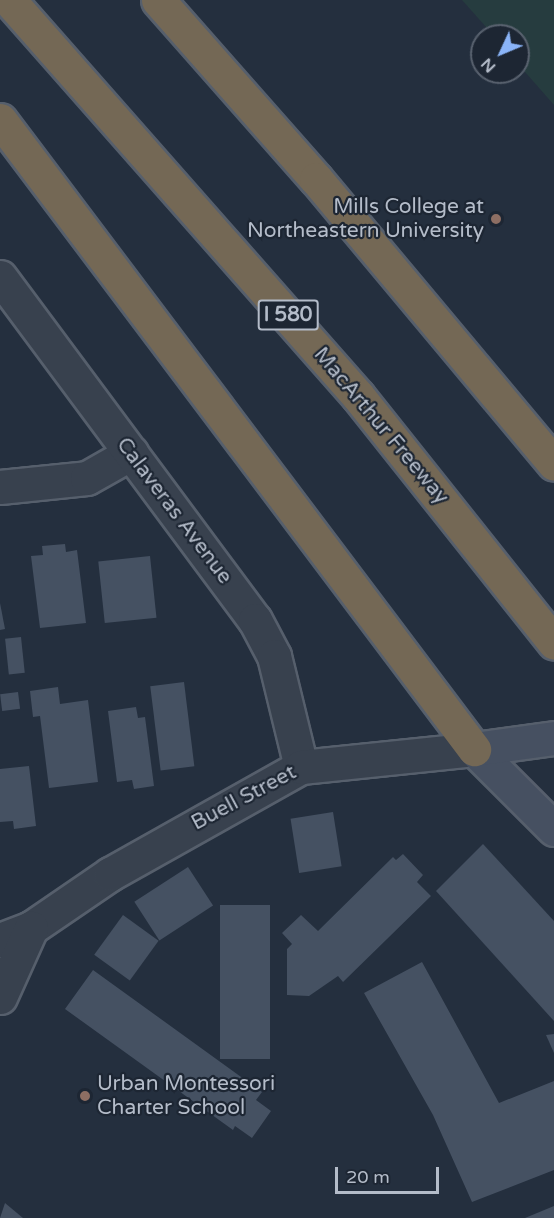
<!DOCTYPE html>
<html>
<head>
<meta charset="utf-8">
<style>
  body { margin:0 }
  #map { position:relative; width:554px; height:1218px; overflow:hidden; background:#242f3e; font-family:"Varela Round",sans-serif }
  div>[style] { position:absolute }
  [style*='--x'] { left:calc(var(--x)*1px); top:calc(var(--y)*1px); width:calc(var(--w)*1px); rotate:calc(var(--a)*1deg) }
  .green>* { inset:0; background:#263c3f }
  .building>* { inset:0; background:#455162; transform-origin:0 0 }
  .roads { filter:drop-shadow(2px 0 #565f6c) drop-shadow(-2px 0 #565f6c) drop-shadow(0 2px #565f6c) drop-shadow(0 -2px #565f6c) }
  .minor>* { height:33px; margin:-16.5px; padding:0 16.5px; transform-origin:16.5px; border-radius:16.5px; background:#38414e }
  .tertiary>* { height:33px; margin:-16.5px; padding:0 16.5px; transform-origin:16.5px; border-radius:16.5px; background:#38414e }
  .secondary>* { height:33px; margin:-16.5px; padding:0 16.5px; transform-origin:16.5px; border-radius:16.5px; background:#465061 }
  .motorway>* { height:33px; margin:-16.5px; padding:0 16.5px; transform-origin:16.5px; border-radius:16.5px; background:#746855 }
  .dots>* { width:16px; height:16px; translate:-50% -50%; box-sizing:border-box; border:3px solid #1d2633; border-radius:50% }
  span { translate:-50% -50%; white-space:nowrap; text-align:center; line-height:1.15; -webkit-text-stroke:4.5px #1d2633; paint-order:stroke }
  .shield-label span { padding:2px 4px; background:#1d2633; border:2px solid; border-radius:4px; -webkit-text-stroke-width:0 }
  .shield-label { font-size:20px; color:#b4bcc9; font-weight:700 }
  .poi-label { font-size:21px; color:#b4bcc9 }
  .right { translate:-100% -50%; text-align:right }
  .left { translate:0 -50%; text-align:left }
  .street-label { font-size:21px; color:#b4bcc9 }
  .north { position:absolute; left:470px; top:24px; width:60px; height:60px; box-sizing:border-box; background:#1d2633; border:2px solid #59626f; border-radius:50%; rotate:226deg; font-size:16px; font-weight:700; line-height:24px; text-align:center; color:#b4bcc9 }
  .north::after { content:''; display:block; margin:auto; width:21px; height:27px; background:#8ab4f8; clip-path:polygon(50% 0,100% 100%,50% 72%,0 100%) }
  .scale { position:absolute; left:335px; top:1167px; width:104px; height:27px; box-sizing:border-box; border:3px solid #b4bcc9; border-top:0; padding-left:8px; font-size:18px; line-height:21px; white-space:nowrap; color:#b4bcc9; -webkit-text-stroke:4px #1d2633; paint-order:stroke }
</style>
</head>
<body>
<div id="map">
  <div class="green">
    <div style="clip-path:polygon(462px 0,554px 0,554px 105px,518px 64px,518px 36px,494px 36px)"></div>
  </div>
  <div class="building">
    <div style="clip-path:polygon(65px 544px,66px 552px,77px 550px,86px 623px,40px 628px,31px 556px,43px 555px,42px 546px)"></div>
    <div style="left:150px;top:556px;width:62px;height:52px;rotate:84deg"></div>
    <div style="clip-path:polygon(0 603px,5px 629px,0 630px)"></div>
    <div style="left:21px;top:637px;width:36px;height:16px;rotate:84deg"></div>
    <div style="left:184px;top:682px;width:85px;height:34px;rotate:83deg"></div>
    <div style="clip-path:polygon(58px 687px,60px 704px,88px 700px,98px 782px,49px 788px,40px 716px,33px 717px,30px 691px)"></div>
    <div style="left:18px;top:692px;width:17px;height:18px;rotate:83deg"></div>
    <div style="clip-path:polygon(136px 707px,138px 718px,145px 717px,154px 786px,134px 789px,132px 780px,117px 782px,108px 711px)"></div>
    <div style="clip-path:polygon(29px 766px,36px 826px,14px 829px,13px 821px,0 822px,0 769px)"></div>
    <div style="left:333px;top:812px;width:55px;height:43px;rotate:81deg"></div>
    <div style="clip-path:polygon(483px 844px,554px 921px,554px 1021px,436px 891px)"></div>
    <div style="clip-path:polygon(403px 854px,423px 875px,417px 882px,431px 896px,343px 982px,338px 976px,309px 996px,287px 995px,287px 949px,292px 944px,282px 933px,301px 915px,318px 931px,393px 857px,396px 860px)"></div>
    <div style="left:188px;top:867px;width:46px;height:64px;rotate:57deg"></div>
    <div style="left:220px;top:905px;width:50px;height:154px"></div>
    <div style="left:123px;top:915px;width:44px;height:49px;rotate:36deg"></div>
    <div style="clip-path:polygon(422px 962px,499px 1103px,554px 1081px,554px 1170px,472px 1202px,433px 1115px,364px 993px)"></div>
    <div style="clip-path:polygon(93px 970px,262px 1092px,256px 1100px,271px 1111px,252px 1138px,235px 1126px,233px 1130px,65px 1009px)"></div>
    <div style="clip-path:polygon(554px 1034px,554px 1053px,546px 1035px)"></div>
    <div style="clip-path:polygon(5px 1203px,23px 1218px,0 1218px)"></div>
    <div style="clip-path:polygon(554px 1206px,554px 1218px,525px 1218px)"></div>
  </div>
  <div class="roads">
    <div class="minor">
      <div style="--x:0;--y:487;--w:87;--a:-5.9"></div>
      <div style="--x:87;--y:478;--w:51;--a:-29.6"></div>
      <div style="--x:0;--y:940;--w:33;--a:-21"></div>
      <div style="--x:31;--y:928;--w:96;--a:-34.4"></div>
      <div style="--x:110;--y:874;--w:219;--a:-29.3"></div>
      <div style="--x:0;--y:997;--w:76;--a:-65.8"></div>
    </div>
    <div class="tertiary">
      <div style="--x:0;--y:277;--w:427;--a:53.4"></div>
      <div style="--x:255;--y:620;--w:41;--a:62.2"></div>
      <div style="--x:274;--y:656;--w:114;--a:76.3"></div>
      <div style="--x:301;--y:767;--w:174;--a:-5.9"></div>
    </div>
    <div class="secondary">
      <div style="--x:474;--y:749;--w:113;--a:45"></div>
      <div style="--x:474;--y:749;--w:81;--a:-7.8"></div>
    </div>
    <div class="motorway">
      <div style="--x:9;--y:0;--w:528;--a:48.61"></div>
      <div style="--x:358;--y:396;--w:315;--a:51.5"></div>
      <div style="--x:158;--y:0;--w:239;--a:48.6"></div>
      <div style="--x:316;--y:179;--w:371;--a:50.1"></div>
      <div style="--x:0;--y:120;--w:788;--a:53"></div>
    </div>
  </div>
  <div class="dots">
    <div style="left:496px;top:219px;background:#8d6e63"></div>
    <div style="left:85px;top:1096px;background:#8d6e63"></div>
  </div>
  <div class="shield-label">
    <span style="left:288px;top:315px">I 580</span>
  </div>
  <div class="poi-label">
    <span class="right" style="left:484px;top:219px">Mills College at<br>Northeastern University</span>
    <span class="left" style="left:97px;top:1096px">Urban Montessori<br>Charter School</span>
  </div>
  <div class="street-label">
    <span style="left:381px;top:426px;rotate:50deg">MacArthur Freeway</span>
    <span style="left:174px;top:511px;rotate:53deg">Calaveras Avenue</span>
    <span style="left:244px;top:798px;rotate:-28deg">Buell Street</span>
  </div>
  <div class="north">N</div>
  <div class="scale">20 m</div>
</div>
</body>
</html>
